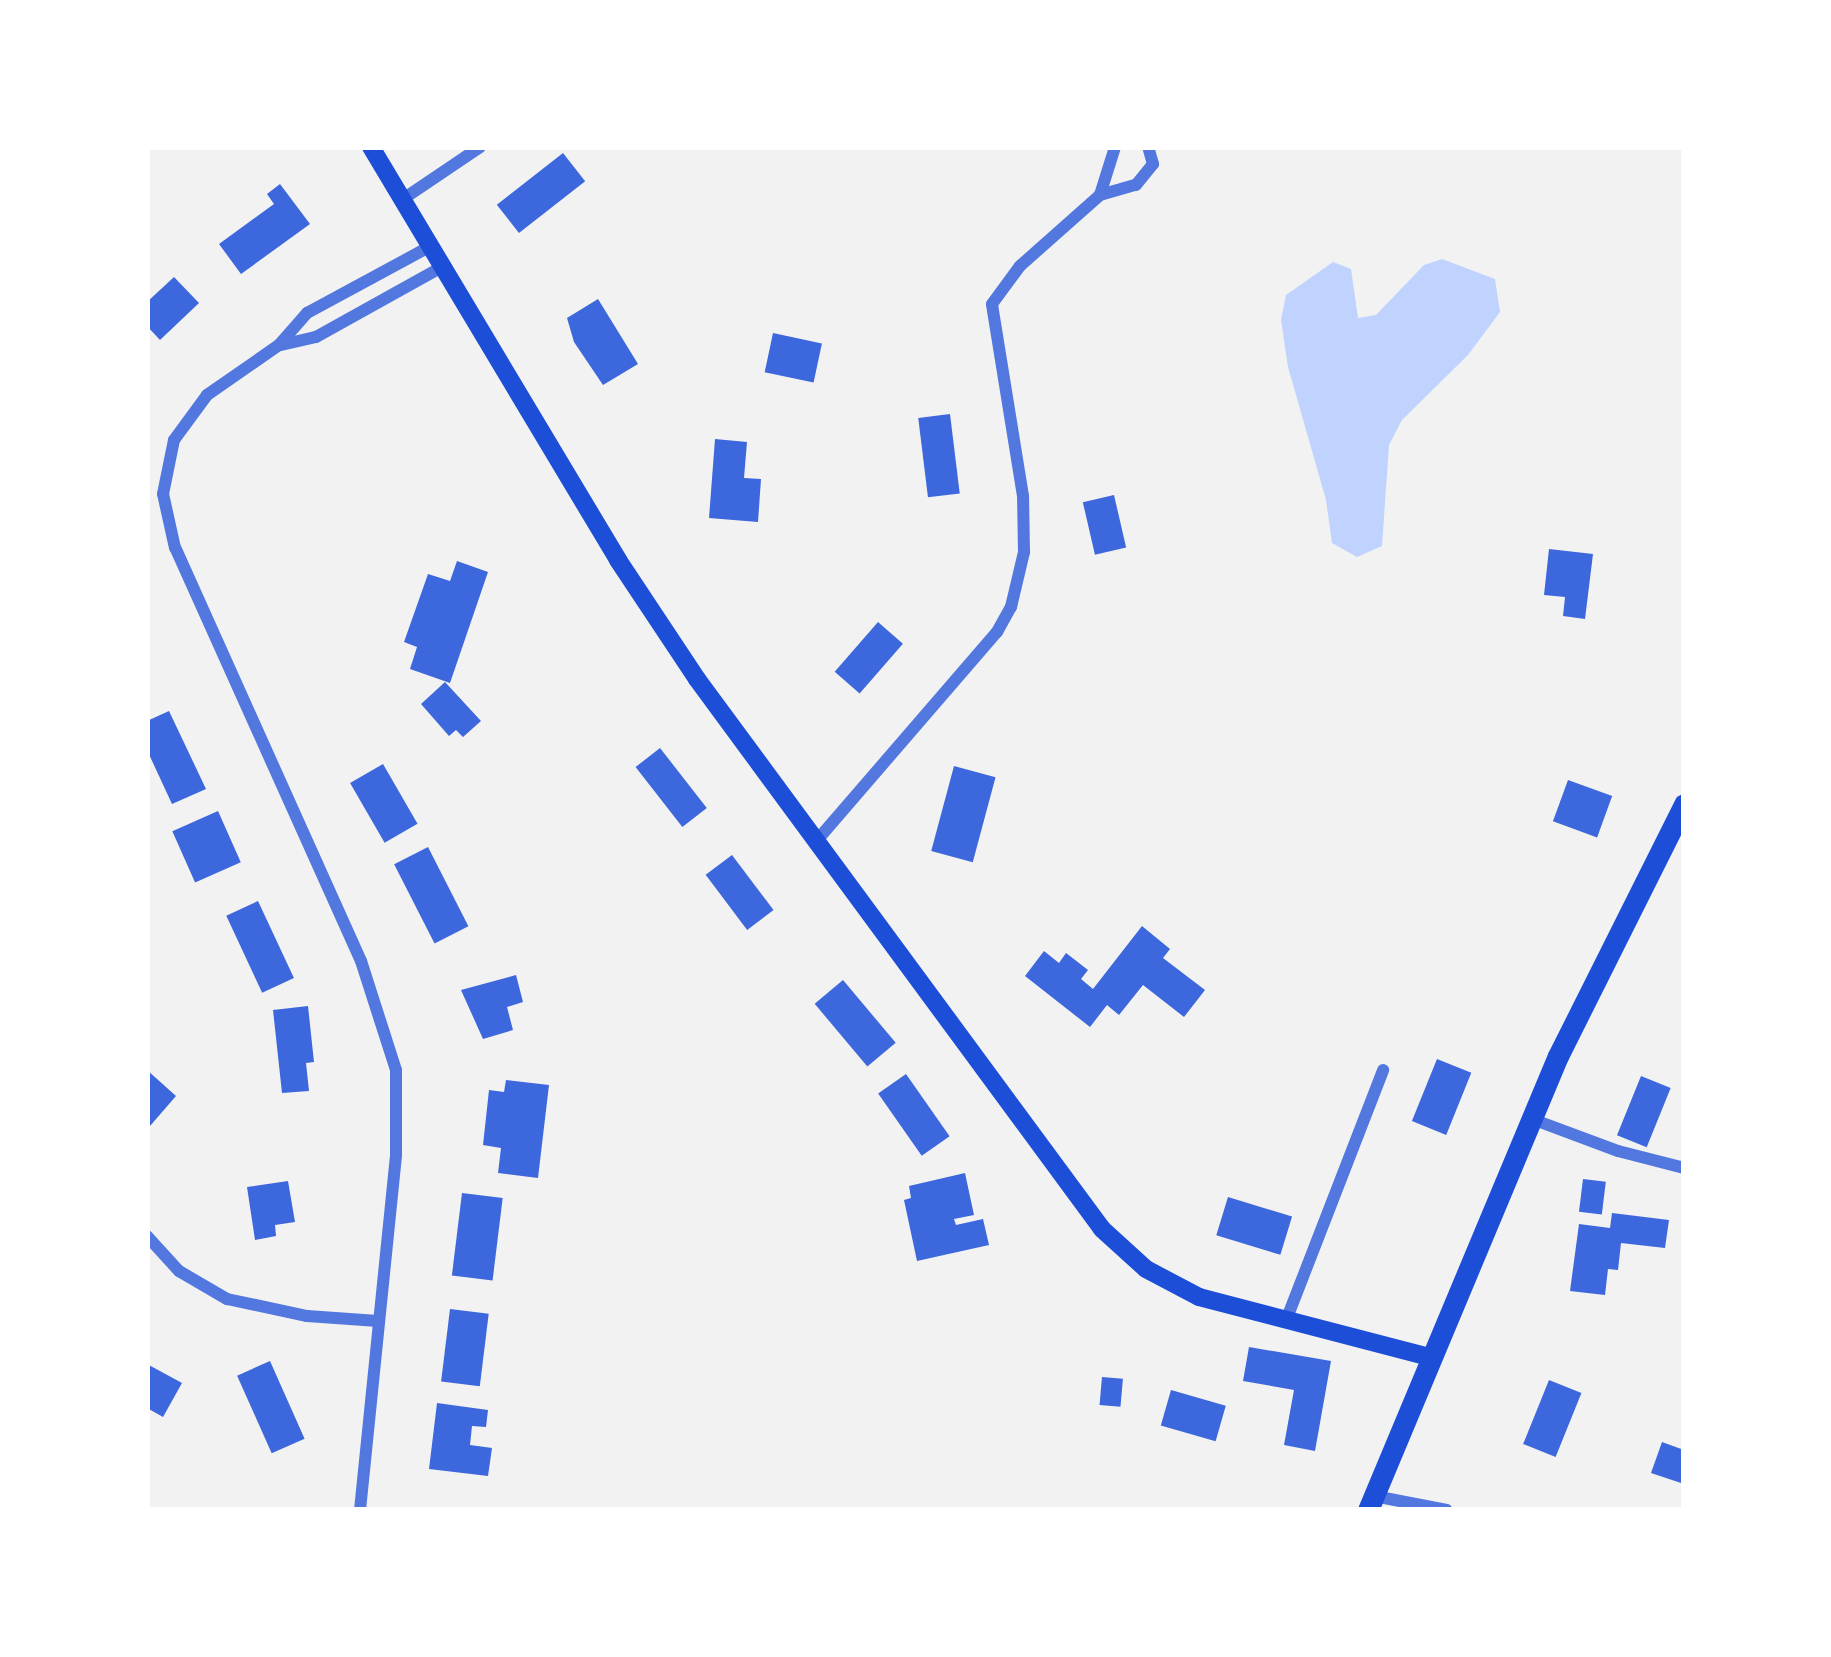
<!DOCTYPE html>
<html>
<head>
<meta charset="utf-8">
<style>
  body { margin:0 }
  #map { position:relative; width:1831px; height:1657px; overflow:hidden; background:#f2f2f2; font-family:Figtree,sans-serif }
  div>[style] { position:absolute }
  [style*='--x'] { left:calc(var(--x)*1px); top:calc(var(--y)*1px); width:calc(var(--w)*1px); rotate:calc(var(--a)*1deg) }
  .water>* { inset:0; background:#bfd3fe }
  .building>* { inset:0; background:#3d67dc; transform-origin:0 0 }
  .minor>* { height:12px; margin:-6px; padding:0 6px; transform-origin:6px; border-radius:6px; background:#5277de }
  .secondary>* { height:18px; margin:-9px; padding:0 9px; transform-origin:9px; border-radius:9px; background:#1d4ed8 }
  .primary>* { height:21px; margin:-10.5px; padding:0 10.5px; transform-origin:10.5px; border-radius:10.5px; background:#1d4ed8 }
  span { translate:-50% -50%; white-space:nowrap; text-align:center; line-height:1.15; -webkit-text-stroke:9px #fff; paint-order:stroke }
  .frame { position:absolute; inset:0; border:150px solid #fff; pointer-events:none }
</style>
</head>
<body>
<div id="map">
  <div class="water">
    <div style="clip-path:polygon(1442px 259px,1495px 279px,1500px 312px,1468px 355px,1402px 420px,1389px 445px,1382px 546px,1357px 557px,1332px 543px,1326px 500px,1288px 367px,1281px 320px,1286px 295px,1333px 262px,1351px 269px,1358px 318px,1376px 315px,1424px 265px)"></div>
  </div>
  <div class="building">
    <div style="left:563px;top:153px;width:36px;height:84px;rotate:52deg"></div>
    <div style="clip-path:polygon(280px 184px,310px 224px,241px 274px,219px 244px,274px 204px,267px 194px)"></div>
    <div style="clip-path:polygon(174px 277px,199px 303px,160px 340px,147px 326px,147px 302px)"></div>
    <div style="clip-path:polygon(598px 299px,638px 364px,603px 385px,574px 342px,567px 318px)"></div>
    <div style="left:773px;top:333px;width:50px;height:40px;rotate:12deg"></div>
    <div style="left:950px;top:414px;width:80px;height:32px;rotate:83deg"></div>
    <div style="clip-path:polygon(715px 439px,747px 442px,744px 478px,761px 479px,758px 522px,709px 518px)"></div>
    <div style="left:1114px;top:495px;width:54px;height:32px;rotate:77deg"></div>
    <div style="clip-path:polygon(1549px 549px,1593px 554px,1585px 619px,1563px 616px,1565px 597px,1544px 595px)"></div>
    <div style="clip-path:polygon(457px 561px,488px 572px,450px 683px,410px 669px,417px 647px,404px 642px,428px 574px,450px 581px)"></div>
    <div style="left:878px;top:622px;width:33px;height:66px;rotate:41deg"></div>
    <div style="clip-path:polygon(445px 682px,481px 721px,463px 737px,456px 730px,449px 736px,421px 704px)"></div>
    <div style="clip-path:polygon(169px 711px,206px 789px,172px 804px,147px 750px,147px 721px)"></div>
    <div style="left:660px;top:748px;width:76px;height:31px;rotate:52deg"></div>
    <div style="left:383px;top:764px;width:69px;height:38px;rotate:60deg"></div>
    <div style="left:954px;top:766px;width:43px;height:88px;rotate:15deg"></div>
    <div style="left:1568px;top:780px;width:47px;height:44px;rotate:20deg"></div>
    <div style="left:218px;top:811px;width:56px;height:50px;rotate:66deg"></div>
    <div style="left:428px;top:847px;width:89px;height:38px;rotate:63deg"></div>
    <div style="left:732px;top:855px;width:69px;height:33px;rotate:53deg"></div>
    <div style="left:258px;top:901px;width:85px;height:35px;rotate:65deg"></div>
    <div style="clip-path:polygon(1142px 926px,1170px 949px,1163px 958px,1205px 990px,1184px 1017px,1143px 985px,1119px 1015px,1107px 1005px,1090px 1027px,1025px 976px,1044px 951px,1059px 963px,1066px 953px,1088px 970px,1081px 979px,1093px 989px)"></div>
    <div style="clip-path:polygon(516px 975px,523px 1002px,507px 1007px,513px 1030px,483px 1039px,461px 990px)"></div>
    <div style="left:843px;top:980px;width:82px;height:37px;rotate:50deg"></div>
    <div style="clip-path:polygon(308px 1006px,314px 1062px,306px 1063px,309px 1091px,282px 1093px,273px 1010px)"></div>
    <div style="left:1437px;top:1059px;width:37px;height:67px;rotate:22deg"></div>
    <div style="clip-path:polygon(147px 1070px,176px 1096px,150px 1126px,147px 1124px)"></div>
    <div style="left:906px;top:1074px;width:76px;height:34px;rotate:55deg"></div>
    <div style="left:1641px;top:1076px;width:32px;height:64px;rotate:22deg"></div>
    <div style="clip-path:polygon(506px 1080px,549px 1085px,538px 1178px,498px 1173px,501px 1148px,483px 1145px,489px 1090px,504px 1092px)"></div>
    <div style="clip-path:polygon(965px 1173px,974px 1215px,954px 1219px,956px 1225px,983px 1219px,989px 1245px,917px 1261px,904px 1200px,911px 1198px,909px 1186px)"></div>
    <div style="left:1583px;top:1179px;width:23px;height:33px;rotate:7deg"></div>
    <div style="clip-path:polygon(288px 1181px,295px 1222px,275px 1225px,276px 1236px,255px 1240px,247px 1187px)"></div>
    <div style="left:462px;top:1193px;width:41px;height:83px;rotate:7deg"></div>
    <div style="left:1228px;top:1197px;width:67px;height:40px;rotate:17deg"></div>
    <div style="clip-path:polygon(1612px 1213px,1669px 1220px,1665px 1248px,1621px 1243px,1618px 1270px,1608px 1269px,1605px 1295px,1570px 1291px,1579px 1224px,1610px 1228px)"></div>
    <div style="left:450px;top:1309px;width:39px;height:73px;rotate:7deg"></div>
    <div style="clip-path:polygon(1249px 1347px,1331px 1361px,1315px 1451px,1284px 1445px,1294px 1390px,1243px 1381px)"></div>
    <div style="left:270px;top:1361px;width:85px;height:36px;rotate:66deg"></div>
    <div style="clip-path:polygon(147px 1364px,182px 1383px,163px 1417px,147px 1408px)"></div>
    <div style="left:1102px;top:1377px;width:21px;height:28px;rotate:5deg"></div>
    <div style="left:1549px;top:1380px;width:35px;height:69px;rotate:22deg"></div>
    <div style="left:1171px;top:1390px;width:57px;height:37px;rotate:16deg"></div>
    <div style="clip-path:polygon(437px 1403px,488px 1410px,486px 1427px,472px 1426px,470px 1445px,492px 1448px,488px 1476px,429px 1469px)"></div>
    <div style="clip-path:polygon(1662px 1442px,1684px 1450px,1684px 1484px,1651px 1473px)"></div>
  </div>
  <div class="minor">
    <div style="--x:1115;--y:147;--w:50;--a:107.4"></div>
    <div style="--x:1100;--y:195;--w:37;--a:-16"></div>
    <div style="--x:1136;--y:185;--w:27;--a:-51"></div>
    <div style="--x:1153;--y:164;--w:18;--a:-106"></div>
    <div style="--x:403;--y:199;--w:93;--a:-34"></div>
    <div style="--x:281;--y:345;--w:36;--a:-13"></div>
    <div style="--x:316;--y:337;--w:142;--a:-29.1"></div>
    <div style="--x:819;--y:838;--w:272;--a:-49.2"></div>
    <div style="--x:997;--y:632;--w:29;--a:-61"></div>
    <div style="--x:1011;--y:607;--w:57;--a:-76.7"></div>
    <div style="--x:1024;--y:552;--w:56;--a:-91"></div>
    <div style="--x:1023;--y:496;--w:194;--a:-99.2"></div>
    <div style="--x:992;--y:304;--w:47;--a:-53.6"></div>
    <div style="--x:1020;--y:266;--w:107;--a:-41.6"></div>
    <div style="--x:1532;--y:1119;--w:92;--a:20.4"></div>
    <div style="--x:1618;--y:1151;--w:68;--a:14.4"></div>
    <div style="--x:147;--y:1236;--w:47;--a:47.6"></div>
    <div style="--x:179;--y:1271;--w:56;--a:30.3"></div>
    <div style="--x:227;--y:1299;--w:82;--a:12"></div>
    <div style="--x:307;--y:1316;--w:71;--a:4"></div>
    <div style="--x:1287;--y:1318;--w:266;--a:-68.8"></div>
    <div style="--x:1374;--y:1496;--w:74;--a:10.9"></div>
    <div style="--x:360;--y:1510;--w:357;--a:-84.2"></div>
    <div style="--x:396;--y:1155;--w:85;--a:-90"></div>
    <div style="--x:396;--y:1070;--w:114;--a:-107.8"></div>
    <div style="--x:361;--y:961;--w:453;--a:-114.2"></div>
    <div style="--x:175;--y:548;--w:55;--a:-102.5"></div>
    <div style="--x:163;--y:494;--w:55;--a:-78.5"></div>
    <div style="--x:174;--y:440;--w:56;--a:-53.7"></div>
    <div style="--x:207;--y:395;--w:88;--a:-34.8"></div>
    <div style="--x:279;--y:345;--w:43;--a:-48.8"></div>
    <div style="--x:307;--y:313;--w:139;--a:-28.4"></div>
  </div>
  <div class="secondary">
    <div style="--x:371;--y:147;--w:481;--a:59.1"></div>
    <div style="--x:618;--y:560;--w:143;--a:56.4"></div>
    <div style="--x:697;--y:679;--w:683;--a:53.63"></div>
    <div style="--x:1102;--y:1229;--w:59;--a:42.3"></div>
    <div style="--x:1146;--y:1269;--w:60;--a:27.8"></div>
    <div style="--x:1199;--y:1297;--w:238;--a:14.6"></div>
  </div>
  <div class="primary">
    <div style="--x:1368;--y:1510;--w:492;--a:-67.3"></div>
    <div style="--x:1558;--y:1056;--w:282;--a:-63.4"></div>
  </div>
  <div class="frame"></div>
</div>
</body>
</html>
